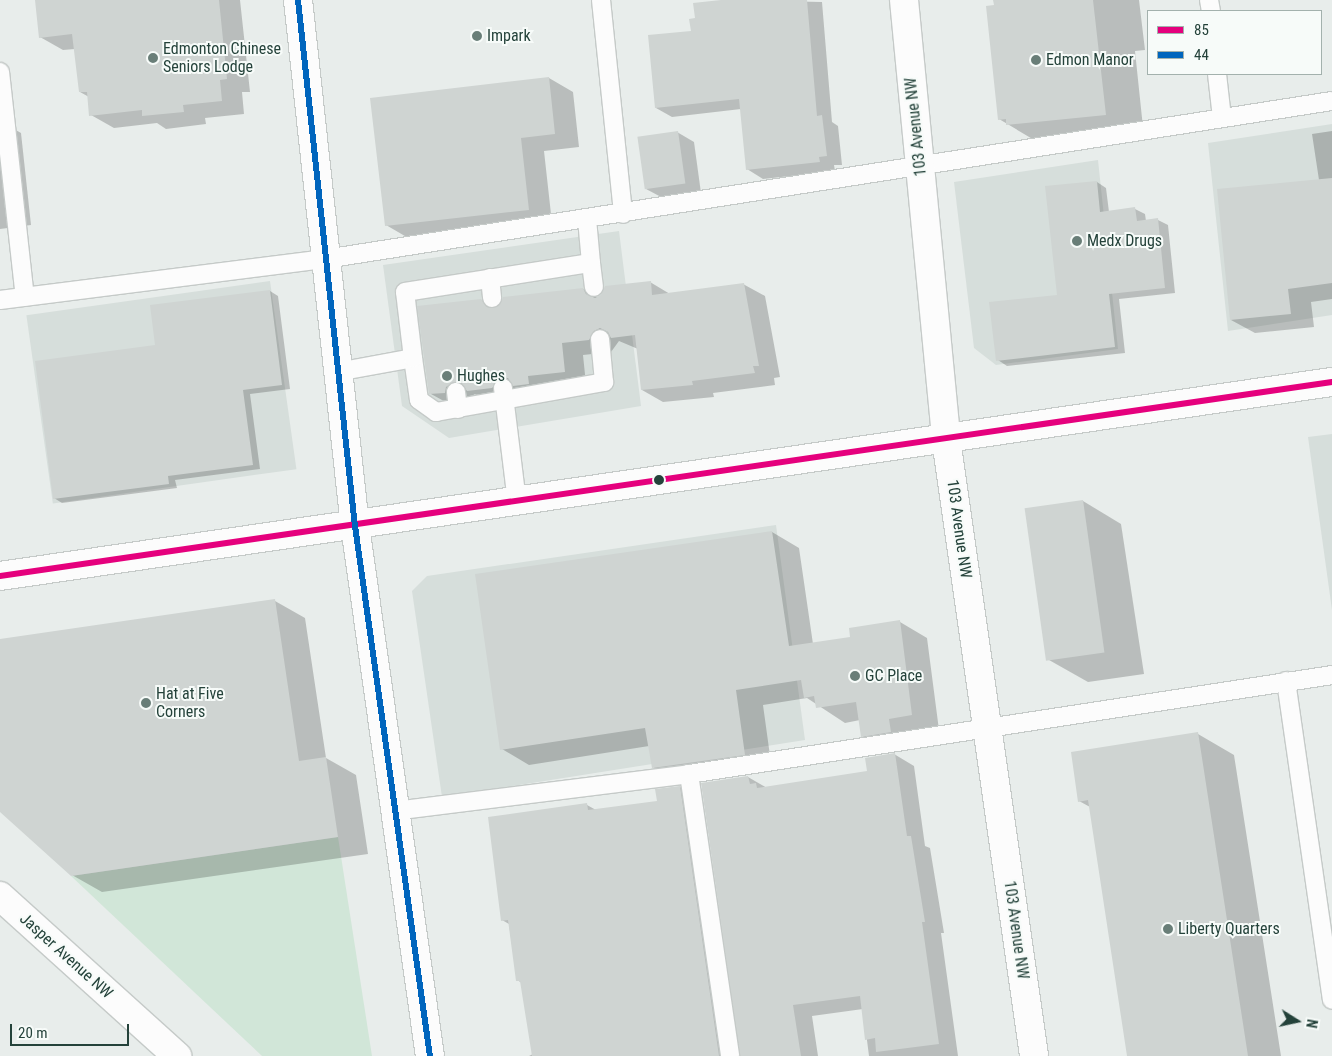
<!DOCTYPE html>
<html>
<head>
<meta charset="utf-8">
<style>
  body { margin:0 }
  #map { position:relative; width:1332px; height:1056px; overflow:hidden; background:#e8edeb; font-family:"Roboto Condensed",sans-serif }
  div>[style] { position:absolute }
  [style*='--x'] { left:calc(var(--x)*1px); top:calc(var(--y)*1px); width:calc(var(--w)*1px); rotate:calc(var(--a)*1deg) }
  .built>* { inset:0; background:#d6dedb; transform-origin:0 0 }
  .green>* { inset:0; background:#d1e6d8 }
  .shadow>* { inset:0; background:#0003 }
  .building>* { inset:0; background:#cfd4d2; transform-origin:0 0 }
  .roads { filter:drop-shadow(1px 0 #c5cac8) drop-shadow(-1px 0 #c5cac8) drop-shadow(0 1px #c5cac8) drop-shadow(0 -1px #c5cac8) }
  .service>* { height:18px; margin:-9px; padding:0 9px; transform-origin:9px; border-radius:9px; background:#fcfcfc }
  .minor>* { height:28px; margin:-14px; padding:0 14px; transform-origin:14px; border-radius:14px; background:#fcfcfc }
  .tertiary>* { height:28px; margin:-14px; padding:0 14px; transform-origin:14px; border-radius:14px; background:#fcfcfc }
  .secondary>* { height:28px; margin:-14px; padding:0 14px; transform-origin:14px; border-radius:14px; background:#fcfcfc }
  .bus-1>* { height:6px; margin:-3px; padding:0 3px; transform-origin:3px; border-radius:3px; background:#e5007d }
  .bus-2>* { height:6px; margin:-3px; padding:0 3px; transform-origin:3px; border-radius:3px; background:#0065bd }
  .dots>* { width:14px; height:14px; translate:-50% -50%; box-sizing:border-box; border:2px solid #f7fbf9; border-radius:50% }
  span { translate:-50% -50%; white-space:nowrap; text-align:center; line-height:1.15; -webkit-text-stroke:4px #f7fbf9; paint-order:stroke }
  .poi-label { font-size:16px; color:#24423a }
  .left { translate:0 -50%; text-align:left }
  .street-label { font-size:16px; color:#24423a }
  .legend { position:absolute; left:1147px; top:10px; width:175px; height:65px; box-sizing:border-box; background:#f7fbf9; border:1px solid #a3b1ad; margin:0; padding:6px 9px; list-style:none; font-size:15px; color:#24423a }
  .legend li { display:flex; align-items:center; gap:10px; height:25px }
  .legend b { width:25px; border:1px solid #a3b1ad }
  .north { position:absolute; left:1272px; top:996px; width:50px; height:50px; -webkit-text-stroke:4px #f7fbf9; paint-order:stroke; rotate:100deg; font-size:14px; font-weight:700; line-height:20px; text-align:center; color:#24423a }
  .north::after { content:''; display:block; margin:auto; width:18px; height:22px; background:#24423a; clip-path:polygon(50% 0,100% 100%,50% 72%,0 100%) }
  .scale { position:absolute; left:10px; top:1024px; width:119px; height:22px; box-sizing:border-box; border:2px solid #24423a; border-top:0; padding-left:6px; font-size:15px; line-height:18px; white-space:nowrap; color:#24423a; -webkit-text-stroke:4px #f7fbf9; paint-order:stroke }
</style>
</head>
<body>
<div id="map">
  <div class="built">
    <div style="clip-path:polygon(1332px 124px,1332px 315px,1228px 331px,1208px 143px)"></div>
    <div style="clip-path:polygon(1098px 160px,1118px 349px,996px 365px,974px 348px,954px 182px)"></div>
    <div style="clip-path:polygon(619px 231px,641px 406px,449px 438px,402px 406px,383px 265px)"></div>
    <div style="left:270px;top:281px;width:190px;height:246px;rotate:82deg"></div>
    <div style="clip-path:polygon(1332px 434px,1332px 610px,1308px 437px)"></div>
    <div style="clip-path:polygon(776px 525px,805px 740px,442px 797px,412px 591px,427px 576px)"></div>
  </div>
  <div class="green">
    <div style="clip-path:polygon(338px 837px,372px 1056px,262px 1056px,71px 876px)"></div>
  </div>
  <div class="shadow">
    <div style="clip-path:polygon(36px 0,240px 0,250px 92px,242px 92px,244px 114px,205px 118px,206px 124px,166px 129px,157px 123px,114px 128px,91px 115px,89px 97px,80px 92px,75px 49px,63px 50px,40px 37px)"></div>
    <div style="clip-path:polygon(733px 0,822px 2px,832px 122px,838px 126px,842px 165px,834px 165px,835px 171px,763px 179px,747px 169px,741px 109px,672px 117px,656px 108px,692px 32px)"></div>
    <div style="clip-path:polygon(994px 0,1139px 0,1145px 50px,1135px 51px,1144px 137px,1046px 147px,999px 119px,987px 7px,995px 6px)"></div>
    <div style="clip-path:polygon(549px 78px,573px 92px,579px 147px,544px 151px,552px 223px,410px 239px,386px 225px)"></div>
    <div style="clip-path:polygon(0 121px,21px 133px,31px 225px,0 229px)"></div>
    <div style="clip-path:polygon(1332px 131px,1332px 299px,1311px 302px,1314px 327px,1255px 333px,1231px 320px,1319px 180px,1312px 134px)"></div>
    <div style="clip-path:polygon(677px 132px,694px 142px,701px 193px,663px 198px,646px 189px)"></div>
    <div style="clip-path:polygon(1097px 182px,1106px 188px,1109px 212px,1135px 209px,1145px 214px,1146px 221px,1158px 220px,1168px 225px,1175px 293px,1119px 299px,1125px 353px,1007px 366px,998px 360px,1059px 296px)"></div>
    <div style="clip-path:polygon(650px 282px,670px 294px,743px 284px,765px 296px,780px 377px,774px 378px,775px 385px,713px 393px,714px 397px,663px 402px,642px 390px,638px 349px,619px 341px,611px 352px,583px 355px,586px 384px,489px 403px,475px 394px,453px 406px,431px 394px,419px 307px,481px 300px,496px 309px,583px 289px,598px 298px)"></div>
    <div style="clip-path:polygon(270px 291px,278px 296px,290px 389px,250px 394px,260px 469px,175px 480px,177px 488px,62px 503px,54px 498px,157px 346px)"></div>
    <div style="clip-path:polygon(1083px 501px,1121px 524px,1144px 674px,1088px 682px,1049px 660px)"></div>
    <div style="clip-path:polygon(772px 532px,799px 548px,813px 644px,852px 638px,900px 622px,927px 638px,939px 730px,890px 752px,862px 736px,860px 720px,845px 723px,807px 698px,763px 705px,772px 770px,680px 783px,653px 767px,649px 746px,529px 765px,502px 749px)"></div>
    <div style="clip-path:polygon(275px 601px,305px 618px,326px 758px,356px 775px,368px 854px,102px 892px,72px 875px,0 810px,0 653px)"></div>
    <div style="clip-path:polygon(1198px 734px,1234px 755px,1281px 1056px,1128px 1056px,1090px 807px,1079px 801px)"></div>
    <div style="clip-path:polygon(894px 754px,914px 766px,925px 846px,930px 848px,944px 933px,941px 933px,958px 1056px,869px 1056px,863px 1009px,812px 1016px,818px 1056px,742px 1056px,748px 777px,767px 788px,868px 772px)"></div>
    <div style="clip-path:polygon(680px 787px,699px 798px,737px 1056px,529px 1056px,533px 1054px,522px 983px,517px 980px,509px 924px,502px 920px,587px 805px,596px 810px,659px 802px)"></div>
  </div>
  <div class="building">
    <div style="clip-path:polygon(35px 0,219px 0,227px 79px,220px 80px,222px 101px,183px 105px,184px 112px,142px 116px,142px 110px,89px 116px,87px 92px,79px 92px,72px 34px,39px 38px)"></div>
    <div style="clip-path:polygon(721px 0,807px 0,817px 116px,822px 115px,827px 156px,819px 157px,820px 162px,746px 170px,739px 99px,655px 108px,648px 35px,691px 31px,689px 19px,695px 18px,693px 3px)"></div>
    <div style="clip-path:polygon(993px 0,1093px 0,1106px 115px,1006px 125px,1006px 119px,998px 120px,986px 6px,994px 5px)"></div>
    <div style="clip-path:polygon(549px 77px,555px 134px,521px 138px,529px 210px,385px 226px,370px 98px)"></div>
    <div style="left:678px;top:131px;width:53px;height:41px;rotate:82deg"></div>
    <div style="clip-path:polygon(1332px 178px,1332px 283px,1288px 289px,1291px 314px,1230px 320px,1217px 189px)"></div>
    <div style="clip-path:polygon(1097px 181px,1100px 212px,1135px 207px,1137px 221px,1158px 218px,1165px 288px,1109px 294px,1115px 347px,996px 361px,989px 302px,1057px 295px,1045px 186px)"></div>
    <div style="clip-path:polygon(651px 281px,652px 295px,744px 283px,759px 366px,753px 366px,755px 373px,692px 381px,693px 385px,641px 390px,635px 335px,611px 338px,608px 332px,600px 328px,594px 331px,589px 340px,562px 343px,565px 372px,528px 376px,529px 384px,513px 386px,508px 378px,501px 378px,492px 388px,467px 391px,461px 382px,454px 382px,446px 387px,445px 393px,429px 394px,417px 306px,481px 299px,487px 307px,494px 308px,501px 303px,503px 297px,583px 288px,586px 294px,595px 298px,601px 295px,605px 286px)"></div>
    <div style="clip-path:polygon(270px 290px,282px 385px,243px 390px,253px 465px,168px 476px,169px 484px,53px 499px,35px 361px,155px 345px,150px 305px)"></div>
    <div style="left:1083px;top:500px;width:154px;height:59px;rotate:82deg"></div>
    <div style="clip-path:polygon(772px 531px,789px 646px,850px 637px,849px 628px,900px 620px,912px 715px,889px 719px,891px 732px,861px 737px,856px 702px,816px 708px,814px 696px,804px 698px,801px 680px,736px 690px,745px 755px,652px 768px,645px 728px,500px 750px,475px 574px)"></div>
    <div style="clip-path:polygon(275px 599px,299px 761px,326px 757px,338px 837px,71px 876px,0 812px,0 639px)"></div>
    <div style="clip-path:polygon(1198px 732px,1248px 1056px,1127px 1056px,1088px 800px,1078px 802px,1071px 752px)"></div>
    <div style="clip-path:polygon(895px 753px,907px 836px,911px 836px,925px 922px,922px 922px,939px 1044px,876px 1052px,875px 1038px,865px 1040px,860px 996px,793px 1005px,801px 1056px,740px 1056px,701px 783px,748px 776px,750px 784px,756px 783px,757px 788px,867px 771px,865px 758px)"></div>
    <div style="clip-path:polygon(680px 786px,719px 1056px,532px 1056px,520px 981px,516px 981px,508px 920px,501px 921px,488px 817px,587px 803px,588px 810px,657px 801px,655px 789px)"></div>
  </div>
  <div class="roads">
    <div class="service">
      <div style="--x:601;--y:0;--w:215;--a:84.1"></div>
      <div style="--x:1209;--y:0;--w:11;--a:80"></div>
      <div style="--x:0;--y:72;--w:226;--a:83.7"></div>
      <div style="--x:1217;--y:74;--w:44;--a:83.5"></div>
      <div style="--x:591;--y:263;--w:24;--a:83"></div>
      <div style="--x:490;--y:278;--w:20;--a:84"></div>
      <div style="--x:0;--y:300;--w:328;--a:-7.2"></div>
      <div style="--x:325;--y:259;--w:1019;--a:-8.92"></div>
      <div style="--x:413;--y:358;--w:42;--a:81.9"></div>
      <div style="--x:419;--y:400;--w:21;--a:35"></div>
      <div style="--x:436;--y:412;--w:171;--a:-10.1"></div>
      <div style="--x:604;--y:382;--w:43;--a:-95.3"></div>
      <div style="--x:337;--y:372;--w:77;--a:-10.4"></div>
      <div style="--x:413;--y:358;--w:66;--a:-96.9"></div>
      <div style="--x:405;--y:292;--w:188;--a:-8.9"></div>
      <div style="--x:591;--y:263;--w:44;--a:-95.2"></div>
      <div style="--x:503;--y:388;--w:115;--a:83"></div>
      <div style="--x:456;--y:392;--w:17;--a:83"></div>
      <div style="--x:1286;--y:681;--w:322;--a:81.8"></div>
      <div style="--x:689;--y:774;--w:285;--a:81.7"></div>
      <div style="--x:394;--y:811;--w:297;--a:-7.1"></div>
      <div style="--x:689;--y:774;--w:651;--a:-8.75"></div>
    </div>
    <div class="minor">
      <div style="--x:904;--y:0;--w:441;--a:84.5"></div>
      <div style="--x:946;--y:439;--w:623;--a:81.88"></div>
    </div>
    <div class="tertiary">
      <div style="--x:298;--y:0;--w:529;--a:83.82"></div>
      <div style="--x:355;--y:526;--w:535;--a:81.95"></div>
      <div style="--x:0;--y:576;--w:1346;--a:-8.29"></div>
    </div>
    <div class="secondary">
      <div style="--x:0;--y:896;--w:239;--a:42.1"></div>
    </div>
  </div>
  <div class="bus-1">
    <div style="--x:0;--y:576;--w:1346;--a:-8.29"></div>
  </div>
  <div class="bus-2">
    <div style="--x:298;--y:0;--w:529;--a:83.82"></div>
    <div style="--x:355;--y:526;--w:535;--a:81.95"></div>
  </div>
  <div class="dots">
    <div style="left:477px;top:36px;background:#697e78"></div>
    <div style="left:153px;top:58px;background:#697e78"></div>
    <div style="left:1036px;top:60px;background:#697e78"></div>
    <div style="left:1077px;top:241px;background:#697e78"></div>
    <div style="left:447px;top:376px;background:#697e78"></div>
    <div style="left:659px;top:480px;background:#24423a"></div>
    <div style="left:855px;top:676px;background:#697e78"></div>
    <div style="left:146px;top:703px;background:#697e78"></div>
    <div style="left:1168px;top:929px;background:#697e78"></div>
  </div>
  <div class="poi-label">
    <span class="left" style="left:487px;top:36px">Impark</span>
    <span class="left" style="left:163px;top:58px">Edmonton Chinese<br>Seniors Lodge</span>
    <span class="left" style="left:1046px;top:60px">Edmon Manor</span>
    <span class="left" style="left:1087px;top:241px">Medx Drugs</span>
    <span class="left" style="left:457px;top:376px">Hughes</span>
    <span class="left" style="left:865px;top:676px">GC Place</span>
    <span class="left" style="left:156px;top:703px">Hat at Five<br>Corners</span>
    <span class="left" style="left:1178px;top:929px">Liberty Quarters</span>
  </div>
  <div class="street-label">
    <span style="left:916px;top:127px;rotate:-96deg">103 Avenue NW</span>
    <span style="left:959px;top:529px;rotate:82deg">103 Avenue NW</span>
    <span style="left:1016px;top:930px;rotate:82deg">103 Avenue NW</span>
    <span style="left:66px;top:956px;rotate:42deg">Jasper Avenue NW</span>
  </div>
  <ul class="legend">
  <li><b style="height:6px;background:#e5007d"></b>85</li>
  <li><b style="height:6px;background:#0065bd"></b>44</li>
  </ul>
  <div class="north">N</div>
  <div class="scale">20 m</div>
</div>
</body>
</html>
